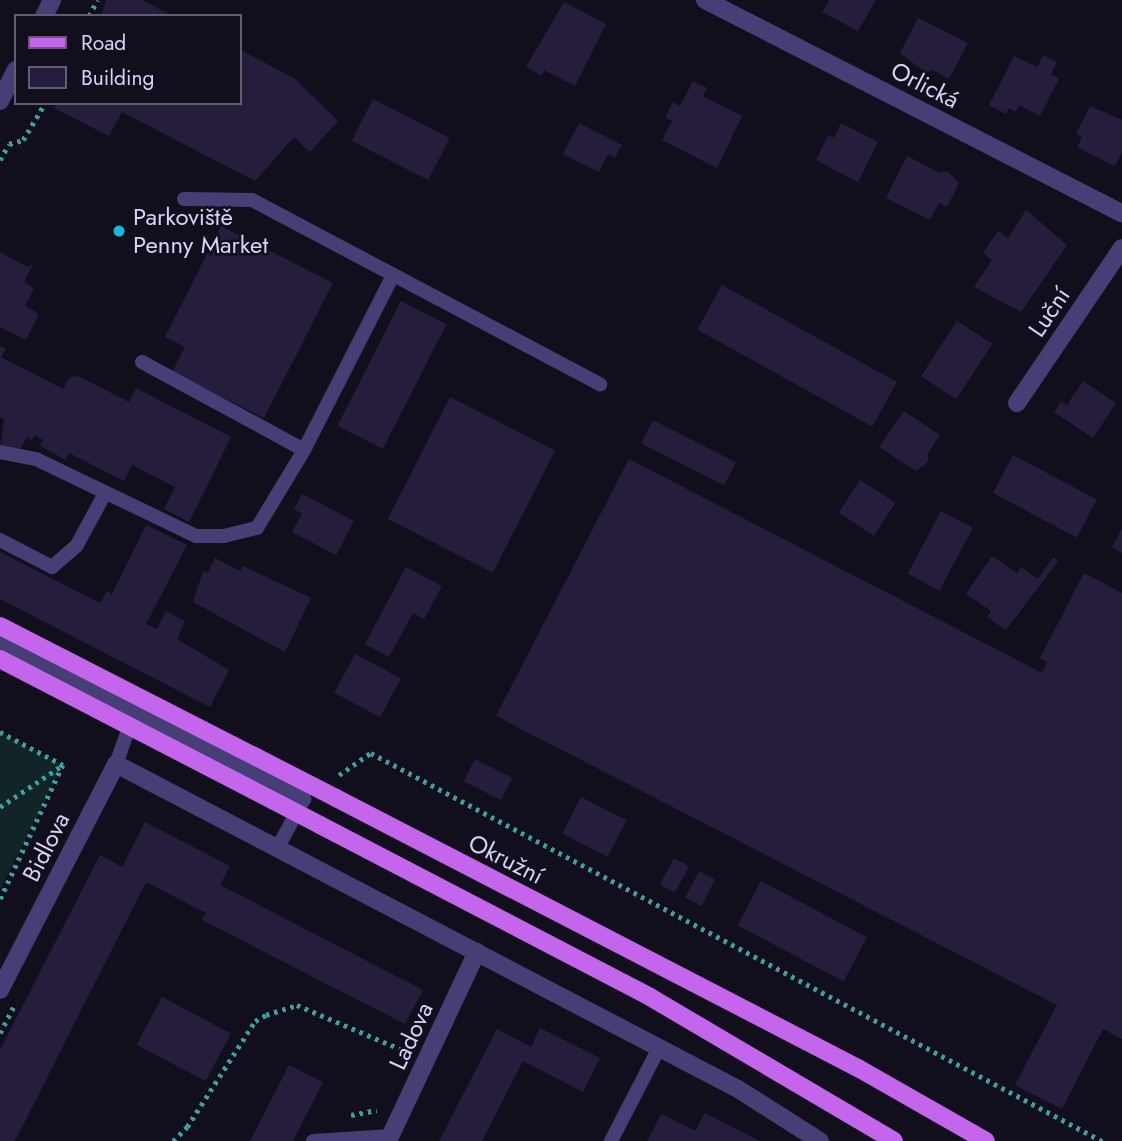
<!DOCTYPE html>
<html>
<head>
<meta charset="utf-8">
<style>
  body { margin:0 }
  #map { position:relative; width:1122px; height:1141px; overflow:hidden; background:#120f1d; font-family:Jost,sans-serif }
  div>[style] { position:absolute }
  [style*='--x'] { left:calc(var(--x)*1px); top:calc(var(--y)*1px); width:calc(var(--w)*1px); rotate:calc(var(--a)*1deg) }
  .green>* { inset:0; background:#122526 }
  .building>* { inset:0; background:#261d3c; transform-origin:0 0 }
  .path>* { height:4.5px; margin-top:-2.25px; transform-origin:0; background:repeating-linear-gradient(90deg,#3c9fa1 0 3.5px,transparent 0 8.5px) }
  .service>* { height:14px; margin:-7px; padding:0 7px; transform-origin:7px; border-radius:7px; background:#463f76 }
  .minor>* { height:18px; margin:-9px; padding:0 9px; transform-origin:9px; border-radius:9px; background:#463f76 }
  .tertiary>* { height:18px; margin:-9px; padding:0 9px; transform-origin:9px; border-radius:9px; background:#463f76 }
  .primary>* { height:18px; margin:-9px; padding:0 9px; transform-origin:9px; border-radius:9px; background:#c466eb }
  .primary-bridge>* { height:18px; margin:-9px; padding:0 9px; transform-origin:9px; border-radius:9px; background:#c466eb }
  .dots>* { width:19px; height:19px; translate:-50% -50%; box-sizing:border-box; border:4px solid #120f1d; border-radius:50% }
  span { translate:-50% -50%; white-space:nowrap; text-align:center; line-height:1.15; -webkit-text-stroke:5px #120f1d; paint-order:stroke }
  .street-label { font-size:24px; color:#d9d1f9 }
  .poi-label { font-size:24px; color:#d9d1f9 }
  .left { translate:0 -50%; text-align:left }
  .legend { position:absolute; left:14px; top:14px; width:228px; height:91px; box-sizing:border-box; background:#120f1d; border:2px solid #625d75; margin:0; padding:9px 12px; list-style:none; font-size:21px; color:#d9d1f9 }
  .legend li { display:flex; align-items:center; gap:14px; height:35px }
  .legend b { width:35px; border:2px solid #625d75 }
</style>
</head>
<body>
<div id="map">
  <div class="green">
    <div style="clip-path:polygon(0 732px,63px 765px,0 890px)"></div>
  </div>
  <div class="building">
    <div style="clip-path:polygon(106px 0,142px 0,173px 16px,101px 16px)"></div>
    <div style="clip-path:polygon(829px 0,876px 0,858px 31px,822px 12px)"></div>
    <div style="clip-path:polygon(564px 2px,606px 24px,575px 86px,544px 70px,542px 76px,526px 67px)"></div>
    <div style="clip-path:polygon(918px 18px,968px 43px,949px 79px,933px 70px,926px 73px,900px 53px)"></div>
    <div style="clip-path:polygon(240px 50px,294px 78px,338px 121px,310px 152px,294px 137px,255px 181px,122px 112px,109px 136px,54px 108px,57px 103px,240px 103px)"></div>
    <div style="clip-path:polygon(1043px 55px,1057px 62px,1051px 74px,1059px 79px,1040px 116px,1019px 105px,1016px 112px,1009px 108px,1006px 114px,989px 105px,1014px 56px,1037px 67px)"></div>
    <div style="clip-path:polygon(693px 81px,707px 88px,703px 96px,742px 116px,717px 168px,662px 140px,672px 121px,665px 118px,673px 102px,680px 106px)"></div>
    <div style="left:373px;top:99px;width:86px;height:47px;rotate:27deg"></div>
    <div style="clip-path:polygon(1090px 106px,1122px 120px,1122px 152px,1115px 166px,1077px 147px,1082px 137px,1076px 134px)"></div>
    <div style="clip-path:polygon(579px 123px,622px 145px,615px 158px,608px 154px,599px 172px,563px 154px)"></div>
    <div style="clip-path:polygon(841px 123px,878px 142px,858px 182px,816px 160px,828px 135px,834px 138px)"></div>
    <div style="clip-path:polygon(907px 156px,940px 173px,947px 171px,959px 183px,947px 207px,939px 203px,930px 220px,886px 198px)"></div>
    <div style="clip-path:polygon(1026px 210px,1067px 245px,1021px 312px,974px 287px,992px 260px,983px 253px,998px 231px,1008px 238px)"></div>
    <div style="clip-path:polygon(221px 226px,333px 283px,264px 418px,172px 372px,185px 347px,165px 337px)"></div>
    <div style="clip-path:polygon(0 252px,28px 267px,33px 264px,24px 282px,34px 288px,25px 306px,39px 314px,26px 340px,0 327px)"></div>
    <div style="left:722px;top:285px;width:200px;height:51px;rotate:29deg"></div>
    <div style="left:401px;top:301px;width:51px;height:140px;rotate:27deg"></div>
    <div style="left:957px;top:321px;width:42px;height:66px;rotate:33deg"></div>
    <div style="clip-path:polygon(0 346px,6px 349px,1px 357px,63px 389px,69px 378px,78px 376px,129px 402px,136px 388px,231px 437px,189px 522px,164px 509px,175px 487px,132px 465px,124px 481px,69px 453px,66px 460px,40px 446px,43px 440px,35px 435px,32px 440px,27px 437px,18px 453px,0 447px,4px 420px,0 417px)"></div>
    <div style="clip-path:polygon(1083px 381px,1116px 403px,1093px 438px,1054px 412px,1061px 401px,1067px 405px)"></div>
    <div style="left:450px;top:397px;width:118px;height:137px;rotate:27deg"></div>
    <div style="clip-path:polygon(904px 411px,940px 435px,928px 453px,928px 462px,916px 471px,879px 447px)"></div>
    <div style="left:653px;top:420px;width:93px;height:26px;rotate:27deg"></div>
    <div style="left:1013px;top:455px;width:95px;height:43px;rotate:28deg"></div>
    <div style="clip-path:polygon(629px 459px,1042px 673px,1047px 662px,1040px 658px,1084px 573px,1122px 593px,1122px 1039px,1103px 1029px,1062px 1109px,1015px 1085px,1057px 1005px,496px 716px)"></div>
    <div style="left:860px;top:480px;width:42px;height:39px;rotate:33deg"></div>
    <div style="clip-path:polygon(302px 494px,354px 521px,336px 555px,292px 532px,302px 514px,294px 509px)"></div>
    <div style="left:941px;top:511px;width:36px;height:71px;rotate:28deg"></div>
    <div style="clip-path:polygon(146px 525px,187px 545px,146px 624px,157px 629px,166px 611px,185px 621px,177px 639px,229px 670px,210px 707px,0 599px,0 552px,100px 603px,107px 591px,112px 594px)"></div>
    <div style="clip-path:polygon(1122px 528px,1122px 553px,1112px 547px)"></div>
    <div style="clip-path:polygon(992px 556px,1017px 573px,1021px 567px,1038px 579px,1053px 557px,1058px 561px,1006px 630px,987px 617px,991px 611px,966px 594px)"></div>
    <div style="clip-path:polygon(215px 558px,240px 571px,243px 566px,311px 598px,285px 652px,193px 602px,203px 571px,208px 573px)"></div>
    <div style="clip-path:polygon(406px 567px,442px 586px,424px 619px,413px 613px,389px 657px,365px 644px)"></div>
    <div style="left:355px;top:654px;width:52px;height:44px;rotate:28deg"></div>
    <div style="left:475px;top:759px;width:42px;height:25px;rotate:27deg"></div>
    <div style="left:581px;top:797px;width:51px;height:41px;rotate:27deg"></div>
    <div style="clip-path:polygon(145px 822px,230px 866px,220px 885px,423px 990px,405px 1024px,202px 920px,206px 913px,146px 882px,18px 1135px,14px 1141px,0 1141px,0 1050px,100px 855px,122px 867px)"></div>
    <div style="left:674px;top:858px;width:17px;height:30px;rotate:28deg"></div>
    <div style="left:699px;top:871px;width:18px;height:30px;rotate:27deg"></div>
    <div style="left:761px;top:881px;width:120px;height:50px;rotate:28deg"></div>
    <div style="left:162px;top:997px;width:78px;height:54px;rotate:28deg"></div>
    <div style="clip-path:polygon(540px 1028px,600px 1058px,583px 1092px,523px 1061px,482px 1141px,439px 1141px,497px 1029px,531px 1047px)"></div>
    <div style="clip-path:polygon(289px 1065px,323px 1082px,293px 1141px,250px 1141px)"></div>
    <div style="clip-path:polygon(705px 1113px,760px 1141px,647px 1141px,661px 1114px,695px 1131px)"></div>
  </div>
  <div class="path">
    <div style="--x:89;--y:16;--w:18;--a:-63"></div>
    <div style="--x:0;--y:160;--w:18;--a:-61"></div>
    <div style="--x:9;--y:144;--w:15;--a:-16"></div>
    <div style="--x:23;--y:140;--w:43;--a:-59.3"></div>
    <div style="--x:0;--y:732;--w:71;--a:27.6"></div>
    <div style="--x:63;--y:765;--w:149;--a:115"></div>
    <div style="--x:339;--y:775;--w:39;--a:-35"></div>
    <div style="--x:371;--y:753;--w:828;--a:27.96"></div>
    <div style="--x:0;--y:807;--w:76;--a:-33.7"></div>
    <div style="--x:0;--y:1033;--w:29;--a:-63"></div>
    <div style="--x:351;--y:1115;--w:26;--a:-11"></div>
    <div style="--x:173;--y:1141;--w:20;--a:-45"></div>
    <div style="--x:187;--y:1127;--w:126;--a:-57.3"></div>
    <div style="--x:255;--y:1021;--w:13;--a:-29"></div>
    <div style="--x:266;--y:1015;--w:33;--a:-18"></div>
    <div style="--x:297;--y:1005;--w:120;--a:23.1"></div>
  </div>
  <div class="service">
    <div style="--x:184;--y:199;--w:68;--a:0.8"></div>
    <div style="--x:252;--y:200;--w:394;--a:27.9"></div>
    <div style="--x:142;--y:362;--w:184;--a:28.5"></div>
    <div style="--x:304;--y:450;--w:194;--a:-63"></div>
    <div style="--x:0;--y:452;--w:37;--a:11"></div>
    <div style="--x:36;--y:459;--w:178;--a:25.7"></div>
    <div style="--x:196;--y:536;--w:28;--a:0"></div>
    <div style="--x:224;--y:536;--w:34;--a:-14"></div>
    <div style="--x:257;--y:528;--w:91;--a:-58.9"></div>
    <div style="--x:0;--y:540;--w:59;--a:27.4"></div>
    <div style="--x:52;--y:567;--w:33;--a:-41"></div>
    <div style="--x:77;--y:545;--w:57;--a:-61.6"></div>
    <div style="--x:0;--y:642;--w:152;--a:27.1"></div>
    <div style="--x:135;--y:711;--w:56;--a:109.7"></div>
    <div style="--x:135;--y:711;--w:191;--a:27.5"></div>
    <div style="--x:304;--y:799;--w:57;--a:118.4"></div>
    <div style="--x:313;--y:1141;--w:78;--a:-3.7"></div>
    <div style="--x:611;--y:1141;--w:105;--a:-62.7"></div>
  </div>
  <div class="minor">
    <div style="--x:705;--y:0;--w:468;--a:27.1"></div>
    <div style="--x:1017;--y:403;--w:187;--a:-55.9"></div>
    <div style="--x:0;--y:990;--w:254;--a:-62.8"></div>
    <div style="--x:116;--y:764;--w:702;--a:27.59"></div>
    <div style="--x:738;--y:1089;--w:97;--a:32.4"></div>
    <div style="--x:388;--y:1141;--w:209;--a:-64.8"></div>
  </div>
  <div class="tertiary">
    <div style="--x:44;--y:16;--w:18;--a:-63"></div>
    <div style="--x:0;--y:101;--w:35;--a:-63"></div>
  </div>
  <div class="primary">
    <div style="--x:336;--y:798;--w:588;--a:27.35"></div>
    <div style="--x:858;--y:1068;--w:147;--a:29.7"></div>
    <div style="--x:320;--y:825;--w:372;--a:27.5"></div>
    <div style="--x:650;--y:997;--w:283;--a:30.5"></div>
  </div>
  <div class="primary-bridge">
    <div style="--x:0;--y:626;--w:377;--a:27.1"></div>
    <div style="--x:0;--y:659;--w:360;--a:27.4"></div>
  </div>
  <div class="dots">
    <div style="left:119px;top:231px;background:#1cb6d9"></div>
  </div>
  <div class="street-label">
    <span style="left:925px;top:85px;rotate:27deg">Orlická</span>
    <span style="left:1049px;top:312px;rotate:-56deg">Luční</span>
    <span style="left:46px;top:847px;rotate:-63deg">Bidlova</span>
    <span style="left:506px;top:859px;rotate:27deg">Okružní</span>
    <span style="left:411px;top:1036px;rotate:-65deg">Ladova</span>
  </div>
  <div class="poi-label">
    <span class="left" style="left:133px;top:231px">Parkoviště<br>Penny Market</span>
  </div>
  <ul class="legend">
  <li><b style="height:9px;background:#c466eb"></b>Road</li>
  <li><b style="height:19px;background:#261d3c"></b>Building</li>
  </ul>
</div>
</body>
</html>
